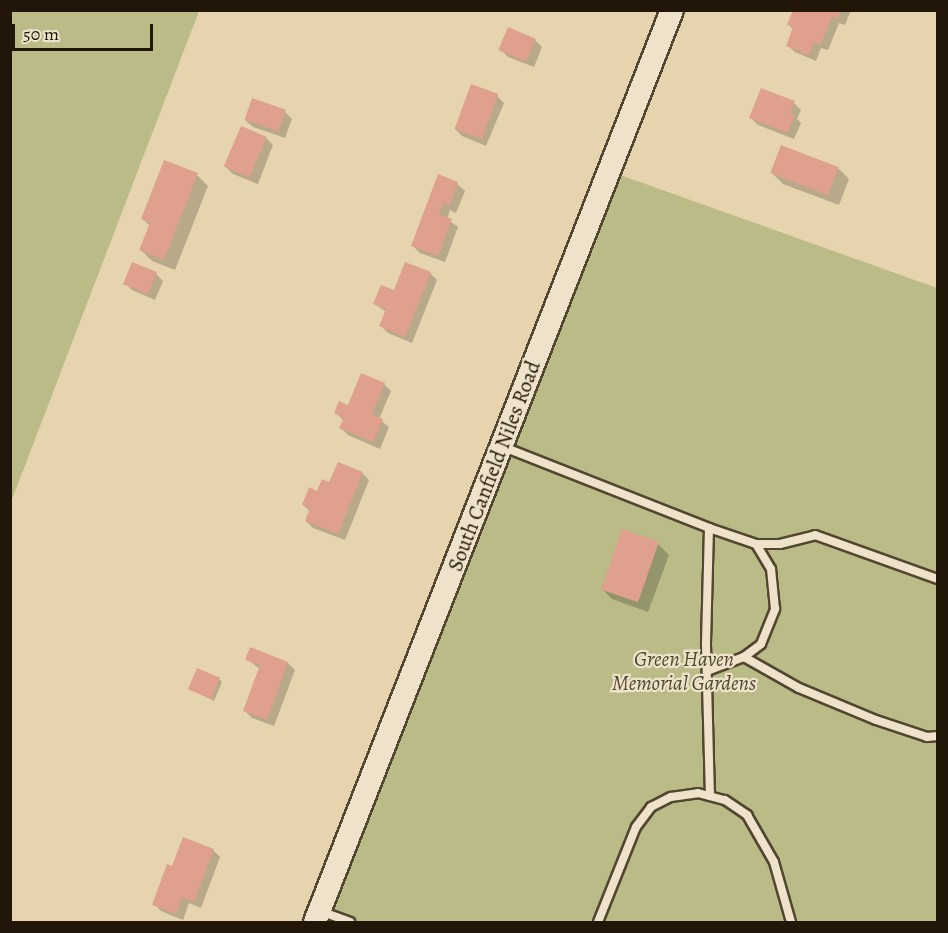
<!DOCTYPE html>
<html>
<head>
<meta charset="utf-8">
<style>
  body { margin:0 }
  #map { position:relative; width:948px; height:933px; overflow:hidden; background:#e5d4ad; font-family:Alegreya,serif }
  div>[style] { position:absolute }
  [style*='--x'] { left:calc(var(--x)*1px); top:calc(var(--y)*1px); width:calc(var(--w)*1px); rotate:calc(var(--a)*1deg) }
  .green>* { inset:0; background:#babb86 }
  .shadow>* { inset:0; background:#0003 }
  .building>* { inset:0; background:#dfa08e; transform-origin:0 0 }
  .roads { filter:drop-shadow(2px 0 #524631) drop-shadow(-2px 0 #524631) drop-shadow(0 2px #524631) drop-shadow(0 -2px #524631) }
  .service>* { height:8px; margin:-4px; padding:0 4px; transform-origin:4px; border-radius:4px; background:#eee3ca }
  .secondary>* { height:22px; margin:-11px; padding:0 11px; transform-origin:11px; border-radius:11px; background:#eee3ca }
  span { translate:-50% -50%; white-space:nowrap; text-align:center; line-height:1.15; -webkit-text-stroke:4.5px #eee3ca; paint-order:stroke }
  .street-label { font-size:21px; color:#211608 }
  .park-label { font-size:21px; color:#4f482e; font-style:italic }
  .frame { position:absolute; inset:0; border:12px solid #211608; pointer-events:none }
  .scale { position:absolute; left:12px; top:24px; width:141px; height:27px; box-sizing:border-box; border:3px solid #211608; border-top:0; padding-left:8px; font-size:18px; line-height:21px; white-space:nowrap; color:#211608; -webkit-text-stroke:4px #eee3ca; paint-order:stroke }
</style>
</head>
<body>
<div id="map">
  <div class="green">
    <div style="clip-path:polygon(11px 10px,199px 11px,11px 502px,10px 11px)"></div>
    <div style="clip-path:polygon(609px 171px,937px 288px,937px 922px,315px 922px)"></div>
  </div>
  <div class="shadow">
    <div style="clip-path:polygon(794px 10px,851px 10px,845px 25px,839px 23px,828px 50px,821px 48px,816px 61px,795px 52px,787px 45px,794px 30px,789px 25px)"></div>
    <div style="clip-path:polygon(535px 40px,542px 47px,534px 67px,508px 57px,501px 50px)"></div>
    <div style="clip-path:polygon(497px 96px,504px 103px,486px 146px,462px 136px,455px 129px)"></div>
    <div style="clip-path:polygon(794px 103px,801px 110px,797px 119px,801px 123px,794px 139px,758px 125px,751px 118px)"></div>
    <div style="clip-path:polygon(285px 112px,292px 119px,285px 138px,253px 127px,245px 120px)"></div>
    <div style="clip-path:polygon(266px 138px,273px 145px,258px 184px,233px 174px,226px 167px)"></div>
    <div style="clip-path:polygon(165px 162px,197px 175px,208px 186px,175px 270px,152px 261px,141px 250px,150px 226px,142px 218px)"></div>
    <div style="clip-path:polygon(838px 168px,849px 179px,839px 205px,783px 184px,772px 173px)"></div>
    <div style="clip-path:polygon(438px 176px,457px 184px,465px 191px,456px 213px,450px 210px,447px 219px,458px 227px,445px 262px,420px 253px,413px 246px)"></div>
    <div style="clip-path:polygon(132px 264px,156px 274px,163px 281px,155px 300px,132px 290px,125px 283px)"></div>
    <div style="clip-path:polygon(430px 273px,437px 280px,412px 343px,388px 333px,381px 326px,386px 312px,375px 304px)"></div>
    <div style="clip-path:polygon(384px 384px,391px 391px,379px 419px,389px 427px,380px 449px,348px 435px,341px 428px,344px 421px,336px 413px)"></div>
    <div style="clip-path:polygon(362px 473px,369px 480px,345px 540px,313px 528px,306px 521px,310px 511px,303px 505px,318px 493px)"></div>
    <div style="clip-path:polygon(658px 544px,669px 555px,648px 612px,612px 599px,601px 588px)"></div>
    <div style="clip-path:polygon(247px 659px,288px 663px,295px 670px,274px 726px,252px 718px,245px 711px,260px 669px)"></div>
    <div style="clip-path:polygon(219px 679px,222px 682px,214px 701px,190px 689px)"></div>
    <div style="clip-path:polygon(213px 850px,220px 857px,201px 908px,189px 903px,183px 920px,161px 911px,154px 904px)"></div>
  </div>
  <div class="building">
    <div style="clip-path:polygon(793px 10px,841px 10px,838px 19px,832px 17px,821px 44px,814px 42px,809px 55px,786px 46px,793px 27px,787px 25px)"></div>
    <div style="left:508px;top:27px;width:30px;height:25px;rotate:23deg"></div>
    <div style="left:471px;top:84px;width:29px;height:48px;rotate:20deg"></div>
    <div style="clip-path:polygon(761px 88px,795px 101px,790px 113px,795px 115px,787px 133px,749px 118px)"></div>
    <div style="left:252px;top:98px;width:36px;height:23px;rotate:19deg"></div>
    <div style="left:241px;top:126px;width:28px;height:44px;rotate:23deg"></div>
    <div style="left:781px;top:145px;width:62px;height:30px;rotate:21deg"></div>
    <div style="clip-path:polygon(164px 160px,198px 173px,164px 260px,139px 250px,150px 223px,141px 219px)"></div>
    <div style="clip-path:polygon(438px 174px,458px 182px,449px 206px,443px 204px,439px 214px,452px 219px,438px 256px,411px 246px)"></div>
    <div style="left:132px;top:262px;width:27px;height:24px;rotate:22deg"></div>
    <div style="clip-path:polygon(405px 262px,431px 272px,405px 337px,379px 326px,386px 309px,373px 304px,381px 285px,394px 290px)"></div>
    <div style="clip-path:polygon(361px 373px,385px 383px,372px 414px,383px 419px,373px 442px,339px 428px,344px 418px,334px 413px,339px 401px,348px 405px)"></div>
    <div style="clip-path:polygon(338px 462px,363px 472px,338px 534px,305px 521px,310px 508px,302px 505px,309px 487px,317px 491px,322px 479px,329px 482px)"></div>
    <div style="left:622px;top:529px;width:39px;height:64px;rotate:19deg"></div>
    <div style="clip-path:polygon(250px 647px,288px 662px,267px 720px,243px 711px,260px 665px,245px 660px)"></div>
    <div style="left:197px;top:668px;width:25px;height:23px;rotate:23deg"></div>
    <div style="clip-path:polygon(183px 837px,214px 849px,194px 902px,182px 897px,176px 914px,152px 905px,167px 864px,172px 866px)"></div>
  </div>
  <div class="roads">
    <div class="service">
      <div style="--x:501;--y:446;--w:224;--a:21.5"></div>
      <div style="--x:709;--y:528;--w:117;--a:91.5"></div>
      <div style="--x:706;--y:645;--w:151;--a:88.5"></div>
      <div style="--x:709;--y:528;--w:50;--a:18.8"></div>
      <div style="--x:756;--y:544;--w:24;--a:0"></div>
      <div style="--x:780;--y:544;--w:36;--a:-14"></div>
      <div style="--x:815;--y:535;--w:131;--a:19.7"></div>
      <div style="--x:744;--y:657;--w:63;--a:29.4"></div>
      <div style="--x:799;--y:688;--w:83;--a:22.6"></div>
      <div style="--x:876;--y:720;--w:54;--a:18.4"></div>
      <div style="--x:927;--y:737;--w:11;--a:-5"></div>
      <div style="--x:707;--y:671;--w:40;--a:-21"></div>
      <div style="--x:744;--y:657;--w:21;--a:-37"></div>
      <div style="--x:761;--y:644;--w:38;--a:-68"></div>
      <div style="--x:775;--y:609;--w:40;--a:-95.7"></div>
      <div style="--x:771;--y:569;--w:29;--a:-121"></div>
      <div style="--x:320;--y:911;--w:32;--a:20"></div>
      <div style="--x:598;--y:922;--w:102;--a:-68.2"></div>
      <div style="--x:636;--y:827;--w:25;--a:-53"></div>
      <div style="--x:651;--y:807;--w:22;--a:-27"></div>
      <div style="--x:671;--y:797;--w:27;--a:-8"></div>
      <div style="--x:698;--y:793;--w:28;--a:15"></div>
      <div style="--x:725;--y:800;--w:27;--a:34"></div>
      <div style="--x:747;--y:815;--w:54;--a:60.1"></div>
      <div style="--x:774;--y:862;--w:62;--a:74.2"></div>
    </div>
    <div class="secondary">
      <div style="--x:315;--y:922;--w:979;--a:-68.62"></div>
    </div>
  </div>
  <div class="street-label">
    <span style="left:494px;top:466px;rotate:-69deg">South Canfield Niles Road</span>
  </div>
  <div class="park-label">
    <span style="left:684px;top:671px">Green Haven<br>Memorial Gardens</span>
  </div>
  <div class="frame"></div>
  <div class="scale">50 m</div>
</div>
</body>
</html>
